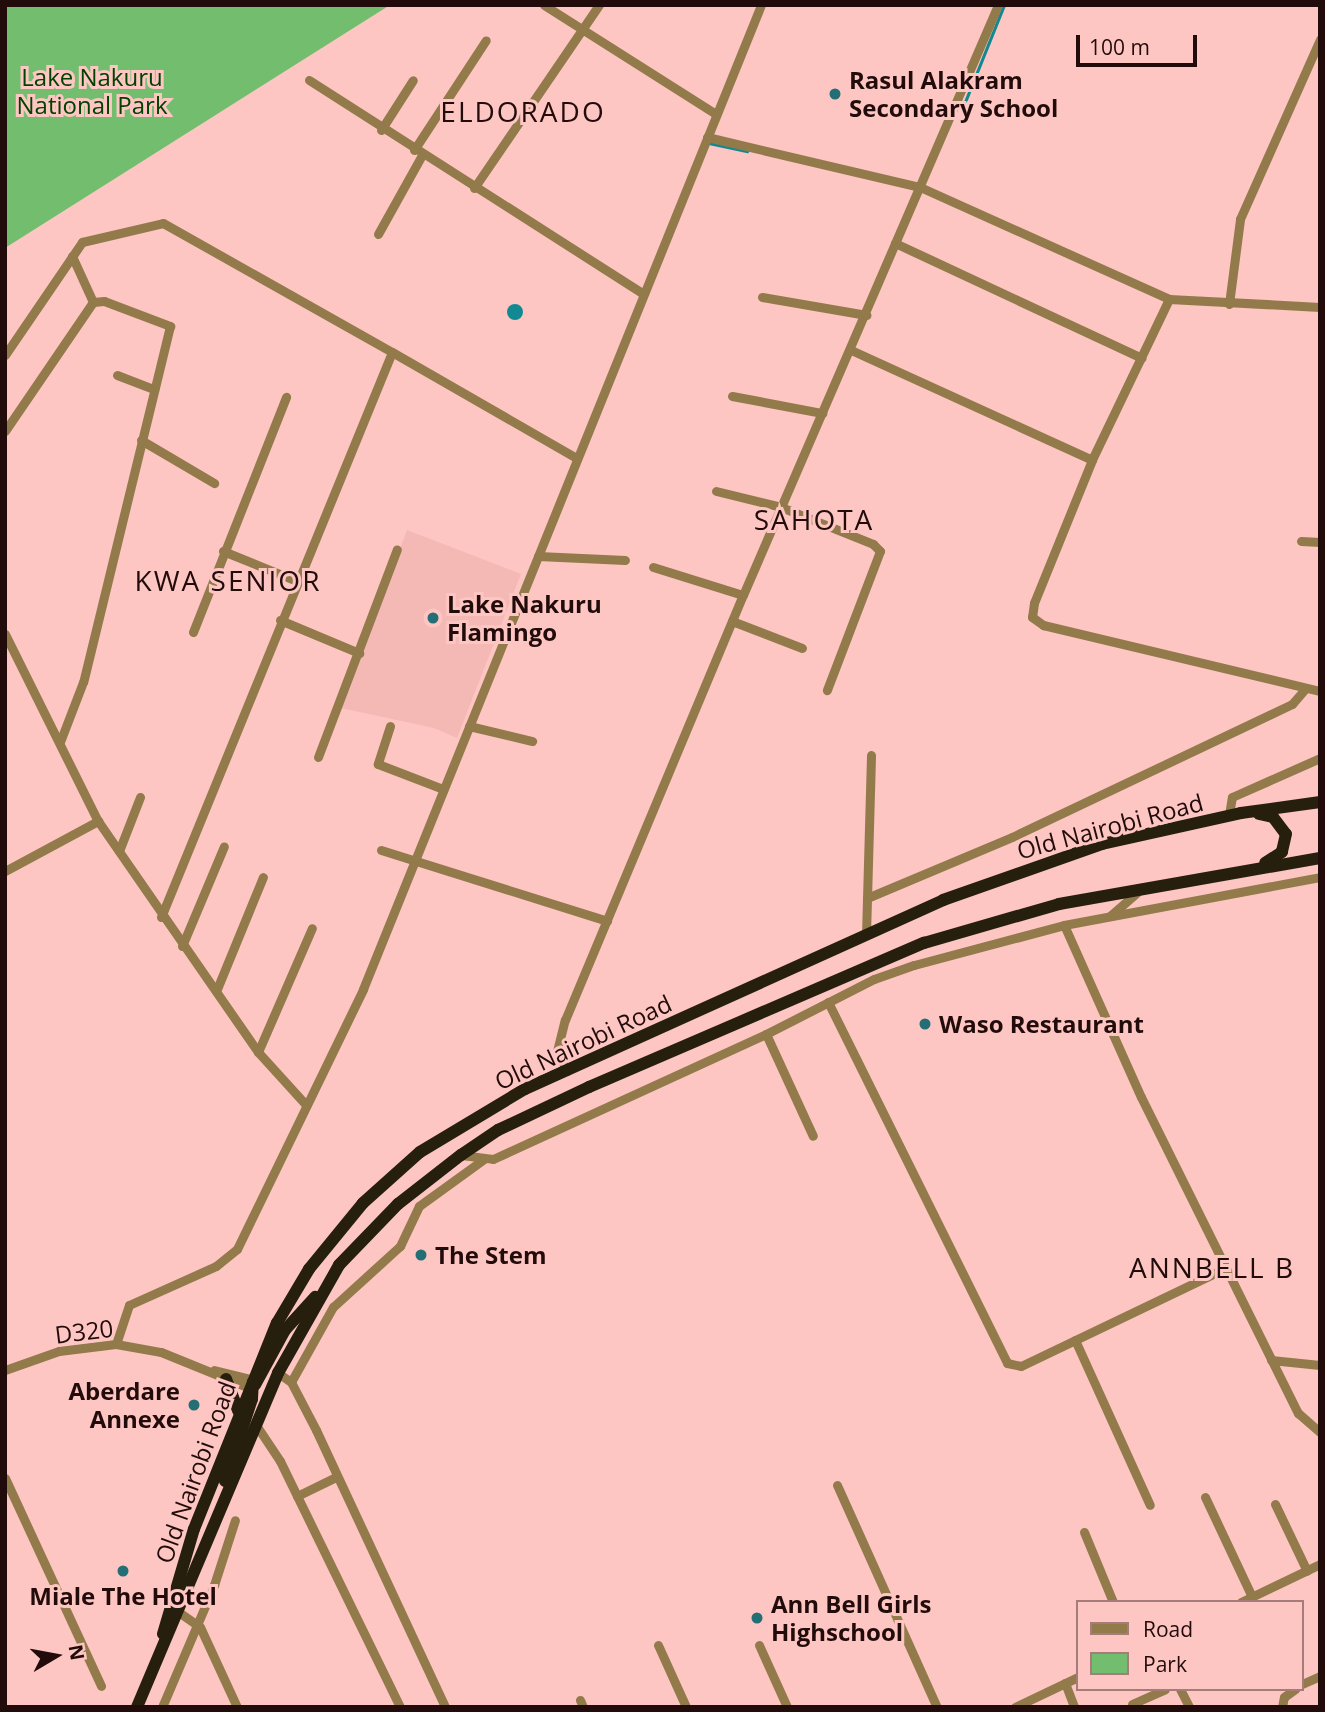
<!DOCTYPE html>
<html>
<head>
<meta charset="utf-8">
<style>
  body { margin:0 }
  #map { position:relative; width:1325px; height:1712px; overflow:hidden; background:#fdc6c2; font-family:"Open Sans",sans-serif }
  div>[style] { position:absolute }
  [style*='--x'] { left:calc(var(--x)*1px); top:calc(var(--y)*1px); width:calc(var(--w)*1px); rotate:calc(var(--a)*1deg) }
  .built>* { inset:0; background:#f4b8b5 }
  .green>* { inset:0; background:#73bd6f }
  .water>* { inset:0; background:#118992 }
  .round { border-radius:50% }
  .stream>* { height:2.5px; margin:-1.25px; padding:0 1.25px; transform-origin:1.25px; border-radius:1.25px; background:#118992 }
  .minor>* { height:9px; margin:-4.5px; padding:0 4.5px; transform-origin:4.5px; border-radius:4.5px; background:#927a4b }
  .highway>* { height:12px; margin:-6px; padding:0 6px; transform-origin:6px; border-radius:6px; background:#271f0e }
  .dots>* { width:19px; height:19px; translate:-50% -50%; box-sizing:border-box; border:4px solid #fdc6c2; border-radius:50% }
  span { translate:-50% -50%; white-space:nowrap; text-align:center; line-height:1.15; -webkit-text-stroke:6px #fdc6c2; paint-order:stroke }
  .park-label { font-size:24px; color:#004200 }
  .poi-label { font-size:24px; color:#220c0b; font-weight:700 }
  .left { translate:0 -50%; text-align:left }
  .right { translate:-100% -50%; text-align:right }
  .street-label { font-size:24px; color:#220c0b }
  .quarter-label { font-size:28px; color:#220c0b; letter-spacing:2px }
  .frame { position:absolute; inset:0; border:7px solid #220c0b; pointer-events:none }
  .legend { position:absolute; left:1076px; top:1600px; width:228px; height:91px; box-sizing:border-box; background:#fdc6c2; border:2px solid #a57c79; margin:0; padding:9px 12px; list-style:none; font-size:21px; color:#220c0b }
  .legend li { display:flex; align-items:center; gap:14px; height:35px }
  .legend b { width:35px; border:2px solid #a57c79 }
  .north { position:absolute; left:21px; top:1621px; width:70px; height:70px; -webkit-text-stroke:5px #fdc6c2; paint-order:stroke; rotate:80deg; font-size:19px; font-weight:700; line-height:28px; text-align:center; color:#220c0b }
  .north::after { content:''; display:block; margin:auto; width:24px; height:32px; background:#220c0b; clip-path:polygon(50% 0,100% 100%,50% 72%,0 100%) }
  .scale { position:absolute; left:1076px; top:35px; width:121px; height:32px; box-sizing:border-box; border:4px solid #220c0b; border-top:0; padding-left:9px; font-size:21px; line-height:24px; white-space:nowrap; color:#220c0b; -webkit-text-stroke:5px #fdc6c2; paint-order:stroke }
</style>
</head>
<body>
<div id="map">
  <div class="built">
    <div style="clip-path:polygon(407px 530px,521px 574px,457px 738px,434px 728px,341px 708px)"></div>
  </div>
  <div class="green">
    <div style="clip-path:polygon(5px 5px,390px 5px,5px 248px)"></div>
  </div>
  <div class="water">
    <div class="round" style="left:507px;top:304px;width:16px;height:16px"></div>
  </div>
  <div class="stream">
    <div style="--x:963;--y:107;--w:110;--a:-68.1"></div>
    <div style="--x:709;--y:143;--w:39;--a:12"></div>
  </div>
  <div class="minor">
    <div style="--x:544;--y:5;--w:204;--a:32.4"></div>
    <div style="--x:309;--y:80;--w:397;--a:32.6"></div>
    <div style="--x:381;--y:130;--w:59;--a:-57.4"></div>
    <div style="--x:707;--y:137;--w:219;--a:13.2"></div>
    <div style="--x:920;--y:187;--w:273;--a:24.2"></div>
    <div style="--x:1169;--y:299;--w:151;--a:3"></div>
    <div style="--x:414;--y:150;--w:131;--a:-56.8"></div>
    <div style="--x:474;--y:188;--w:222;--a:-55.7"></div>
    <div style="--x:378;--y:234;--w:90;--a:-60.9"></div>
    <div style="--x:895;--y:243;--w:272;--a:25"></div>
    <div style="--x:72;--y:256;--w:51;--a:65.5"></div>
    <div style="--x:762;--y:297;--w:106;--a:9.8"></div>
    <div style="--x:1169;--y:299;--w:178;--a:115.6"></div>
    <div style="--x:1092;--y:460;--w:154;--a:112.1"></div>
    <div style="--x:1034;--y:603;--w:14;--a:98"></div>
    <div style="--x:1032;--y:617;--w:14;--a:36"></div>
    <div style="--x:1043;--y:625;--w:285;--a:13.4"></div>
    <div style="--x:1229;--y:304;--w:86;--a:-82.6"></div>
    <div style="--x:1240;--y:219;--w:197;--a:-66"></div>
    <div style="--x:851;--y:350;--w:265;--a:24.5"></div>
    <div style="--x:5;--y:355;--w:137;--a:-55.7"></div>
    <div style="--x:82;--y:242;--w:83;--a:-13.2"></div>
    <div style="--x:163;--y:223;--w:263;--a:29.4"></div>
    <div style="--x:117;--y:375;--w:40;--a:21"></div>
    <div style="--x:732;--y:396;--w:92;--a:10.7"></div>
    <div style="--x:5;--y:431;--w:156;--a:-55.7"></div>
    <div style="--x:93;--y:302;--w:11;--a:-5"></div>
    <div style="--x:104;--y:301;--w:71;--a:20.7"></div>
    <div style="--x:170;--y:326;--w:366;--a:103.7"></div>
    <div style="--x:83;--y:682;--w:64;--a:111"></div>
    <div style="--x:141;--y:440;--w:85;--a:30.5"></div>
    <div style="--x:716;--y:491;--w:67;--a:13.8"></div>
    <div style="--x:781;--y:507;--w:99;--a:21.9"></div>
    <div style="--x:873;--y:544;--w:10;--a:45"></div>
    <div style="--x:880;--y:551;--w:149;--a:110.9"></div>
    <div style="--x:1301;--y:541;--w:19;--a:3"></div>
    <div style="--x:223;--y:551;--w:80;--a:22.1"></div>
    <div style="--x:538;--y:556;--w:87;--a:2.6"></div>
    <div style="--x:653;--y:567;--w:94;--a:17.3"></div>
    <div style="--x:280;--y:620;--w:86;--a:22.7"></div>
    <div style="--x:732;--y:621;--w:75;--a:21.1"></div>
    <div style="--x:193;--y:632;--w:253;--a:-68.4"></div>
    <div style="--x:5;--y:634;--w:209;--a:63.6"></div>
    <div style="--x:98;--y:821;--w:281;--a:55.3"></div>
    <div style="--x:258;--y:1052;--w:72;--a:47.8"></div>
    <div style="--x:390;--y:726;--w:40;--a:108"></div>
    <div style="--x:378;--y:764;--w:70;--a:21"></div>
    <div style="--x:469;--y:726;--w:65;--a:13.4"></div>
    <div style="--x:318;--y:757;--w:222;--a:-69.2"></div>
    <div style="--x:1229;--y:815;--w:18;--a:-81"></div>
    <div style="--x:1232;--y:797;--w:96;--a:-23.9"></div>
    <div style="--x:381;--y:850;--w:237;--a:17.4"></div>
    <div style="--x:119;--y:851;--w:58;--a:-68.7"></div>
    <div style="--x:5;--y:871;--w:106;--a:-28.3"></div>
    <div style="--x:867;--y:898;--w:157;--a:-22.8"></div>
    <div style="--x:1012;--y:837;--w:310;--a:-25.4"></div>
    <div style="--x:1292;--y:704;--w:21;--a:-49"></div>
    <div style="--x:1110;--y:916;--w:37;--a:-41"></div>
    <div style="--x:161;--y:917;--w:610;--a:-67.76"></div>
    <div style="--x:392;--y:352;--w:212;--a:29.9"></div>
    <div style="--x:1064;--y:925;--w:188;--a:65.9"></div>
    <div style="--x:1141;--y:1097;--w:353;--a:63.6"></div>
    <div style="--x:1298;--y:1413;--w:29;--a:41"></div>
    <div style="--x:866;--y:935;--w:180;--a:-88.4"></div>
    <div style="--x:182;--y:946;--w:108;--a:-67.2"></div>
    <div style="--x:217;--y:989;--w:121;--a:-67.7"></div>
    <div style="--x:828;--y:1002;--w:403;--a:63.6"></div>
    <div style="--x:1007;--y:1363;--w:14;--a:12"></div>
    <div style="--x:1021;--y:1366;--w:227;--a:-25.6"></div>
    <div style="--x:766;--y:1034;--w:112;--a:65.3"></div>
    <div style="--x:258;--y:1052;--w:135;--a:-66.5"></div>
    <div style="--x:567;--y:1071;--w:22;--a:-117"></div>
    <div style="--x:557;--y:1051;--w:32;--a:-76"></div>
    <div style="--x:565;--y:1020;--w:461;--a:-67.3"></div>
    <div style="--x:743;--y:595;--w:643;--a:-66.63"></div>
    <div style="--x:461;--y:1155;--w:32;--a:7"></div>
    <div style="--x:493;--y:1159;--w:300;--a:-24.6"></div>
    <div style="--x:766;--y:1034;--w:121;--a:-27"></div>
    <div style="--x:874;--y:979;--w:42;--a:-19.3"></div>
    <div style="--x:914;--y:965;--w:155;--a:-14.9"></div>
    <div style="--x:1064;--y:925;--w:260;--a:-10.6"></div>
    <div style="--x:1075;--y:1340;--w:181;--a:65.6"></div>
    <div style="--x:116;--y:1344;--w:41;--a:-71.6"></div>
    <div style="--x:129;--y:1305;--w:95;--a:-24.1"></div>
    <div style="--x:216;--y:1266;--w:27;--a:-39"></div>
    <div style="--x:237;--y:1249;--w:289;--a:-64.1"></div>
    <div style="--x:363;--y:989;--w:1061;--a:-67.98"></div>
    <div style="--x:1271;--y:1360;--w:49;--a:5.8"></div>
    <div style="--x:5;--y:1370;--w:57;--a:-19.4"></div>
    <div style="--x:59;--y:1351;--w:57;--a:-7"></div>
    <div style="--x:116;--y:1344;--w:46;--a:10.1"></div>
    <div style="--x:161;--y:1352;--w:93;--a:22.1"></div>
    <div style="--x:214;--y:1370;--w:37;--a:14"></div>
    <div style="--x:278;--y:1373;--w:16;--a:35"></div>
    <div style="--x:291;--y:1382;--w:54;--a:62.5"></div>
    <div style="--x:316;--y:1430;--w:306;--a:65"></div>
    <div style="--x:291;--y:1382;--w:86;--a:-60.8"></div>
    <div style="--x:333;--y:1307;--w:91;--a:-42.3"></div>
    <div style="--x:400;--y:1246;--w:44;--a:-64.6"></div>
    <div style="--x:419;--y:1206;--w:80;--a:-35.9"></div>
    <div style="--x:256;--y:1425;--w:43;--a:56.3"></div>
    <div style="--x:280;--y:1461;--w:274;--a:64"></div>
    <div style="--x:5;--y:1478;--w:229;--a:65.2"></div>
    <div style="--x:837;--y:1485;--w:243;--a:65.8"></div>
    <div style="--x:297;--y:1496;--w:43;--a:-26"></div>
    <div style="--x:1205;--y:1497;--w:110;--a:64.8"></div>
    <div style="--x:1275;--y:1504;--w:74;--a:64.5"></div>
    <div style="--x:1084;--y:1532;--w:76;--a:67.5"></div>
    <div style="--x:1241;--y:1602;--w:88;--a:-25.7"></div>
    <div style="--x:180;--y:1613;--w:24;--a:35"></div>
    <div style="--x:200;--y:1627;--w:88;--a:65.2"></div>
    <div style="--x:658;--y:1645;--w:68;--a:65.7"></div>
    <div style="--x:759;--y:1645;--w:68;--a:65.7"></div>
    <div style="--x:1065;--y:1683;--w:26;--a:69"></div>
    <div style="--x:1302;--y:1684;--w:20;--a:-24"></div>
    <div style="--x:1180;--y:1689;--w:20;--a:63"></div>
    <div style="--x:580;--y:1700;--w:8;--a:67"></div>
    <div style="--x:1132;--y:1704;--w:36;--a:-24"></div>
    <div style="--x:162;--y:1707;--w:133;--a:-66.9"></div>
    <div style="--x:214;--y:1585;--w:68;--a:-72.1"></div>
    <div style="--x:1015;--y:1707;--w:70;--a:-25.5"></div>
    <div style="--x:1282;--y:1707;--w:10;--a:-79"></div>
    <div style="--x:1284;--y:1697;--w:14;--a:-36"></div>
  </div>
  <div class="highway">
    <div style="--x:1259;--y:814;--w:14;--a:12"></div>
    <div style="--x:1273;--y:817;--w:21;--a:53"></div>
    <div style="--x:1286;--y:834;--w:18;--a:103"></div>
    <div style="--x:1282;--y:852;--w:20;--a:147"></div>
    <div style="--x:226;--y:1379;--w:34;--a:69"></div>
    <div style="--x:255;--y:1385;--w:63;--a:-61.4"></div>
    <div style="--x:285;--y:1330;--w:45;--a:-47.7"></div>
    <div style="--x:225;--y:1481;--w:86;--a:-71.8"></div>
    <div style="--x:252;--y:1399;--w:17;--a:-87"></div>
    <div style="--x:163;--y:1634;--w:109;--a:-73.6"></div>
    <div style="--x:194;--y:1529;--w:222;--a:-68.1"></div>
    <div style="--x:277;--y:1323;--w:63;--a:-59.3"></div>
    <div style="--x:309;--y:1269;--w:85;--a:-50.7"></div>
    <div style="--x:363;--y:1203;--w:76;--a:-41.8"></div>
    <div style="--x:420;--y:1152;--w:122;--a:-31"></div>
    <div style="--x:525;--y:1089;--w:459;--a:-24.3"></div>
    <div style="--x:943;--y:900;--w:169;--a:-19.4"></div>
    <div style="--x:1102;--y:844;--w:142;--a:-12.6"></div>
    <div style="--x:1241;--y:813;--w:80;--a:-7.9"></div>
    <div style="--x:137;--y:1707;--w:363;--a:-67.1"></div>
    <div style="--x:278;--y:1373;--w:124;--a:-60.5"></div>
    <div style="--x:339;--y:1265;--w:85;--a:-46"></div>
    <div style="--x:398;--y:1204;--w:80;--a:-37.9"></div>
    <div style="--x:461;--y:1155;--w:45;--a:-34"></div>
    <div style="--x:498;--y:1130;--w:101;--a:-25.3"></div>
    <div style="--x:589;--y:1087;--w:365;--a:-23.3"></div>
    <div style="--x:924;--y:943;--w:141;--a:-16.1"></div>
    <div style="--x:1059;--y:904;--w:265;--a:-10"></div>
  </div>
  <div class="dots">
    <div style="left:835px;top:94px;background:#246f75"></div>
    <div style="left:433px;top:618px;background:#246f75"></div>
    <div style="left:925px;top:1024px;background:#246f75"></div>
    <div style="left:421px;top:1255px;background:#246f75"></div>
    <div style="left:194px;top:1405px;background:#246f75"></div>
    <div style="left:123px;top:1571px;background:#246f75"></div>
    <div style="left:757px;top:1618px;background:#246f75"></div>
  </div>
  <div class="park-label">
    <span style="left:92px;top:91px">Lake Nakuru<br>National Park</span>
  </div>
  <div class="poi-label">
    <span class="left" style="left:849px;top:94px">Rasul Alakram<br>Secondary School</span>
    <span class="left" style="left:447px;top:618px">Lake Nakuru<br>Flamingo</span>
    <span class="left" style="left:939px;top:1024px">Waso Restaurant</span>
    <span class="left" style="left:435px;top:1255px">The Stem</span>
    <span class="right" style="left:180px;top:1405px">Aberdare<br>Annexe</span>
    <span style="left:123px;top:1596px">Miale The Hotel</span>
    <span class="left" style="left:771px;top:1618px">Ann Bell Girls<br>Highschool</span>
  </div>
  <div class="street-label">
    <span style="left:1110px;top:826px;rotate:-15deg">Old Nairobi Road</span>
    <span style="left:583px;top:1042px;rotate:-25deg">Old Nairobi Road</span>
    <span style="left:84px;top:1331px;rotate:-7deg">D320</span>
    <span style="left:195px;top:1472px;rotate:-70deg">Old Nairobi Road</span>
  </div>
  <div class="quarter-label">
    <span style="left:523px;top:111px">ELDORADO</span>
    <span style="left:814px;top:519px">SAHOTA</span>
    <span style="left:228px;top:580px">KWA SENIOR</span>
    <span style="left:1212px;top:1267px">ANNBELL B</span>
  </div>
  <div class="frame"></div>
  <ul class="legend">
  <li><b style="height:9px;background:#927a4b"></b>Road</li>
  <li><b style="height:19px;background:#73bd6f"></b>Park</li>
  </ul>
  <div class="north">N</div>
  <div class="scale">100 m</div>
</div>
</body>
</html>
